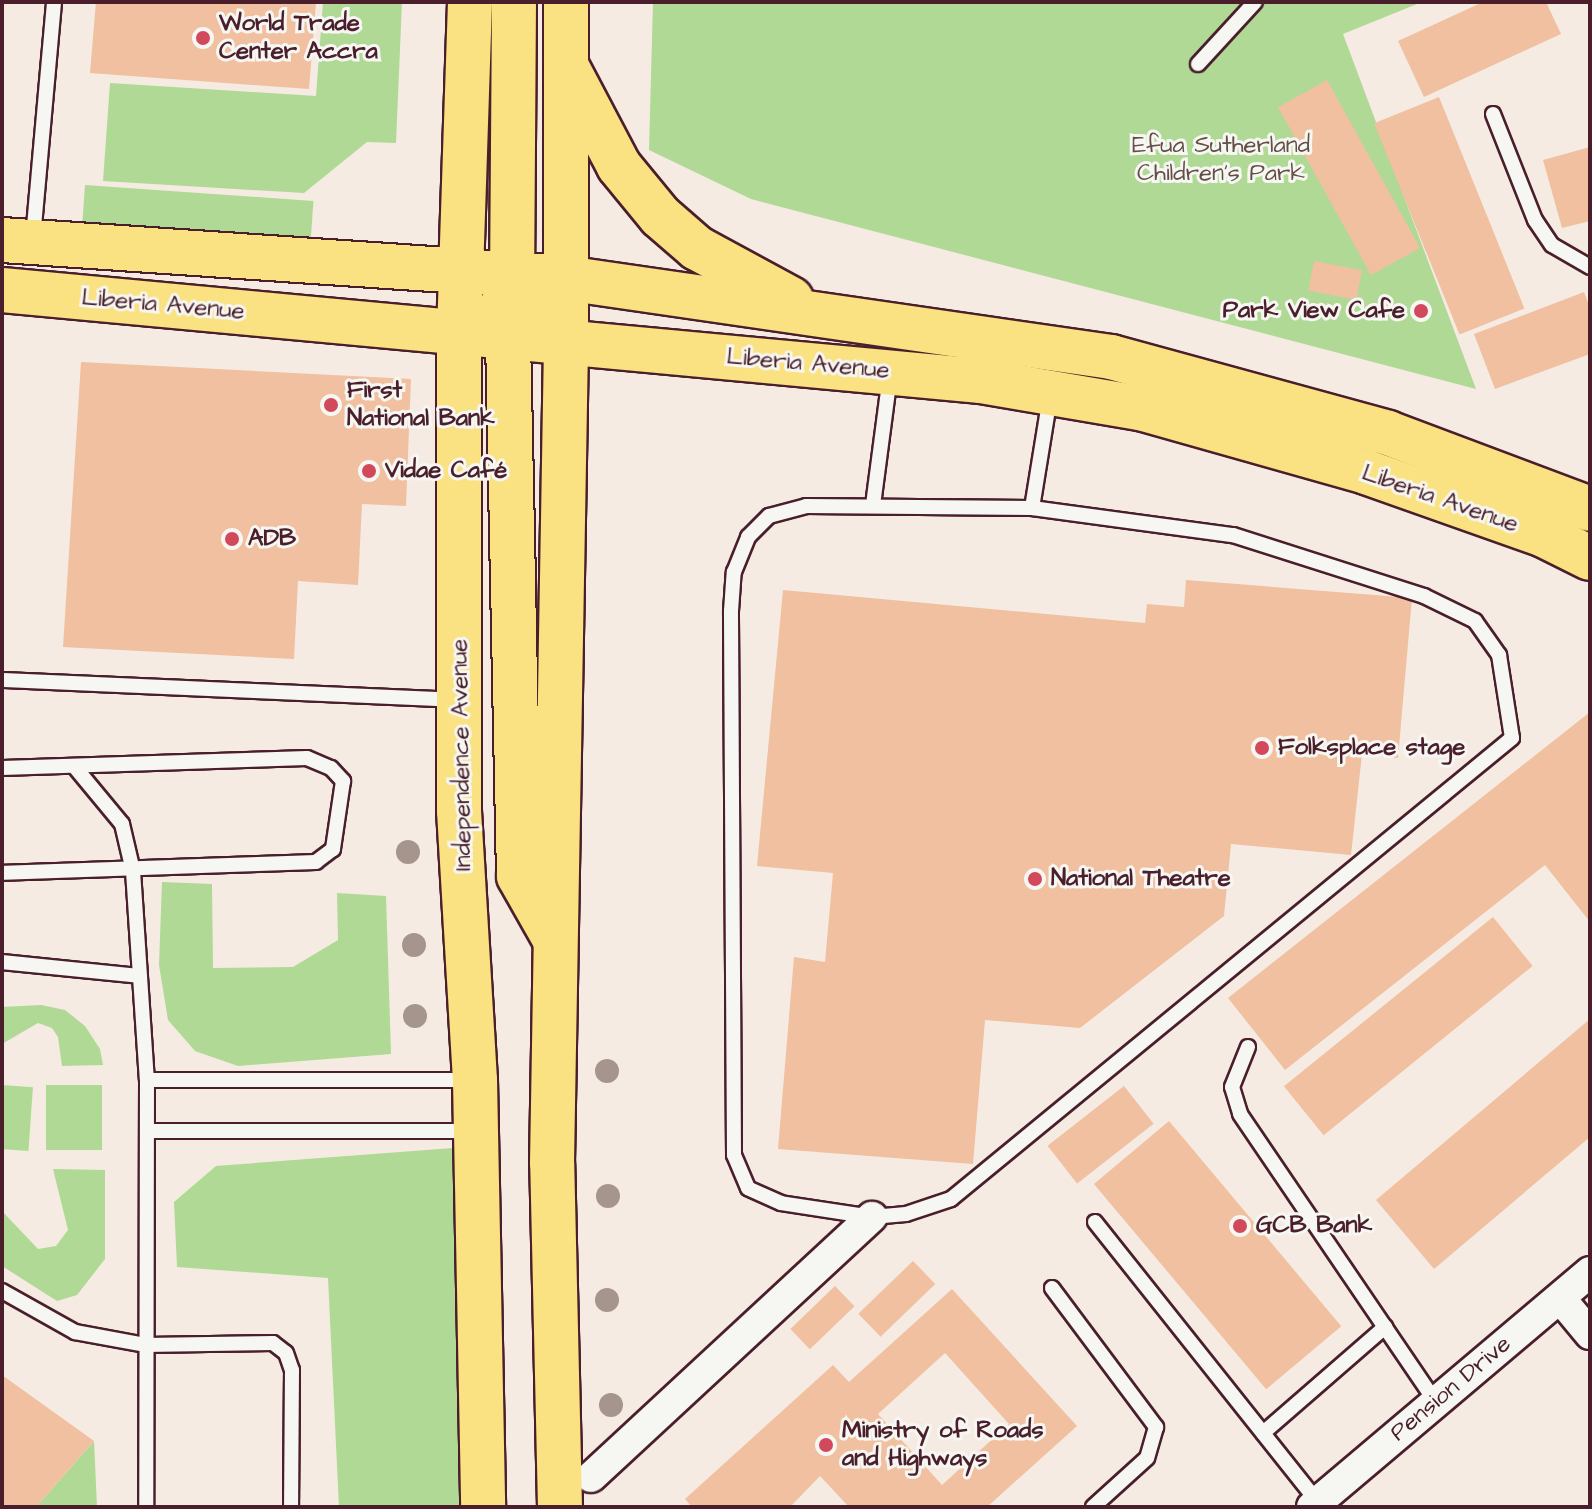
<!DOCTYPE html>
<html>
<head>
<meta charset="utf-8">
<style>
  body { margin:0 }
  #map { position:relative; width:1592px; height:1509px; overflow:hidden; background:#f5ebe2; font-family:"Architects Daughter",sans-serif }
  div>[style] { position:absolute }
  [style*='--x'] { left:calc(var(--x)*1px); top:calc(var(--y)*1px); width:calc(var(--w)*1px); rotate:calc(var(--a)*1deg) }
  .green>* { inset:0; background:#b0d995; transform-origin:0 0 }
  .building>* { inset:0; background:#f0c0a0; transform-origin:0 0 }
  .roads { filter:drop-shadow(2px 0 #4a1f2b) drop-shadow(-2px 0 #4a1f2b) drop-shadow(0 2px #4a1f2b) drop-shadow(0 -2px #4a1f2b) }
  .lane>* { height:14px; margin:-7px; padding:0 7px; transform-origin:7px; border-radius:7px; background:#f6f6f2 }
  .street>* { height:30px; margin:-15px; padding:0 15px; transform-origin:15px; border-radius:15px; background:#f6f6f2 }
  .primary>* { height:44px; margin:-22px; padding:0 22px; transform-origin:22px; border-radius:22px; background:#fae181 }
  .trees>* { width:24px; height:24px; margin:-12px; border-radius:50%; background:#a5958c }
  .dots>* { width:22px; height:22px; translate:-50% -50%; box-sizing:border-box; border:4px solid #f6f6f2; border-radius:50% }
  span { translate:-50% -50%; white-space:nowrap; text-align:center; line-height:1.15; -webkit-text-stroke:6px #f6f6f2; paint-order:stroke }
  .poi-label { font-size:24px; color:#4a1f2b; font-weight:700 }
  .left { translate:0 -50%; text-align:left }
  .right { translate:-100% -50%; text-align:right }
  .park-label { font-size:24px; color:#644e46 }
  .street-label { font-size:24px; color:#4a1f2b }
  .frame { position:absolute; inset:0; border:4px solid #4a1f2b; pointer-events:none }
</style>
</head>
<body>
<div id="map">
  <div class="green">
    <div style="clip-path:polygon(323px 2px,402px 2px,396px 143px,367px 142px,304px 193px,103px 181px,110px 83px,316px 96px)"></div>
    <div style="clip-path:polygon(653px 2px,1422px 2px,1343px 34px,1476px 389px,751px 199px,649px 150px)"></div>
    <div style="left:85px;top:185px;width:229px;height:53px;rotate:4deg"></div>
    <div style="clip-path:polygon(162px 882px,212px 884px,213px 968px,293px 967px,338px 940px,337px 893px,386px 896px,391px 1054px,238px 1066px,195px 1051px,168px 1020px,159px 965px)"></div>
    <div style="clip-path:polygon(41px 1005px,65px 1010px,85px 1026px,100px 1049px,103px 1065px,62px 1066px,58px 1037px,52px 1028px,38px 1023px,2px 1044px,2px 1007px)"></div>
    <div style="left:2px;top:1085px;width:31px;height:64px;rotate:4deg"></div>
    <div style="left:46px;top:1085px;width:56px;height:65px"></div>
    <div style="clip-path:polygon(453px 1148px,460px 1507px,339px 1507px,328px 1278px,177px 1267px,174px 1202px,216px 1166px)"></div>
    <div style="clip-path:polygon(53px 1169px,105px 1170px,105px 1259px,77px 1295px,57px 1301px,2px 1266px,2px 1211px,38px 1249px,56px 1246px,68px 1230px)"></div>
    <div style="clip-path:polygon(94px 1441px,97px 1507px,36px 1507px)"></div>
  </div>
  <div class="building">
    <div style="clip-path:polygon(96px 2px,316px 2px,309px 89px,90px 73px)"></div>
    <div style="clip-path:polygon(1483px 2px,1546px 2px,1561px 34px,1424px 97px,1398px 41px)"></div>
    <div style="left:1327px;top:80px;width:192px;height:56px;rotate:61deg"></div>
    <div style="left:1439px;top:97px;width:228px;height:70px;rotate:68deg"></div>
    <div style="clip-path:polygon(1590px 147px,1590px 221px,1562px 228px,1543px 160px)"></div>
    <div style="left:1314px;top:261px;width:49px;height:30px;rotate:11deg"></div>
    <div style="clip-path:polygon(1584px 292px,1590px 308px,1590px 354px,1495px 389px,1474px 334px)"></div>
    <div style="clip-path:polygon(81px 362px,411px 379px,406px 506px,362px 504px,358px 585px,298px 581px,294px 659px,63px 647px)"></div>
    <div style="clip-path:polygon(1186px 580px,1412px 598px,1398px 758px,1362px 754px,1351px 855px,1231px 844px,1224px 916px,1080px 1028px,985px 1020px,973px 1164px,778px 1149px,794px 957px,825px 962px,833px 873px,757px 866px,783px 590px,1145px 623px,1147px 604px,1184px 607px)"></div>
    <div style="clip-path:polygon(1590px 712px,1590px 922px,1545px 865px,1285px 1070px,1228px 998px)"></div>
    <div style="left:1493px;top:917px;width:63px;height:269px;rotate:51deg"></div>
    <div style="clip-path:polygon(1590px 1019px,1590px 1137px,1434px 1269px,1376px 1200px)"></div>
    <div style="left:1124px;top:1086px;width:48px;height:97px;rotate:52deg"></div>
    <div style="left:1169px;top:1121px;width:268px;height:98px;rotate:50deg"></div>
    <div style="left:913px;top:1261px;width:32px;height:76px;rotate:46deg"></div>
    <div style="left:835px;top:1286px;width:28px;height:62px;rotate:46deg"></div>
    <div style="clip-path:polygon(evenodd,952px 1289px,1077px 1426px,987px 1507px,849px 1507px,820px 1476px,790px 1507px,692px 1507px,685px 1499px,833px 1365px,849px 1382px,952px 1289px,945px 1353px,1009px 1424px,942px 1485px,878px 1414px,945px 1353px)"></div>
    <div style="clip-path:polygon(2px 1375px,94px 1441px,36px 1507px,2px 1507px)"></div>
  </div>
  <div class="roads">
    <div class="lane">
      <div style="--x:1198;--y:64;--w:84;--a:-47.4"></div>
      <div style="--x:1493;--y:114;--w:114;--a:68.4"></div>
      <div style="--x:1535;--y:220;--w:30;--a:56"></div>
      <div style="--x:1552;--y:245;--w:44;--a:30.1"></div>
      <div style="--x:33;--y:238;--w:237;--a:-84.9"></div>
      <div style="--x:873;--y:505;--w:130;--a:-82.5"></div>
      <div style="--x:806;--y:506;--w:226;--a:0.5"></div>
      <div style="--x:1032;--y:508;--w:203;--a:7.7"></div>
      <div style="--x:1233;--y:535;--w:201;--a:17.7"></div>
      <div style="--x:1424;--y:596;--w:57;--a:26.1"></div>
      <div style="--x:1475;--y:621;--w:42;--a:54.8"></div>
      <div style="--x:1499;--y:655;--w:84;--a:81.1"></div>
      <div style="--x:1512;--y:738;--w:726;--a:140.59"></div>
      <div style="--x:951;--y:1199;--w:47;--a:161.6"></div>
      <div style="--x:906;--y:1214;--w:34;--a:175"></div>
      <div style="--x:872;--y:1217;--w:92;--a:-171.3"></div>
      <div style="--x:781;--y:1203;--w:36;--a:-156"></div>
      <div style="--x:748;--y:1188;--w:36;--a:-113"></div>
      <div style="--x:734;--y:1155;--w:544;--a:-90.32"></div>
      <div style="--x:731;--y:611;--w:39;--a:-86"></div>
      <div style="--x:734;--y:572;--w:38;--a:-68"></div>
      <div style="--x:748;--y:537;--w:30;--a:-45"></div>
      <div style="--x:769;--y:516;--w:38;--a:-15"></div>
      <div style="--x:1032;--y:508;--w:112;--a:-80.8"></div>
      <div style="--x:2;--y:680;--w:451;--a:2.5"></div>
      <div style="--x:74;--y:766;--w:75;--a:50.4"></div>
      <div style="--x:122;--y:824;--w:48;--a:76.8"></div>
      <div style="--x:133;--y:871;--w:209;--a:86.2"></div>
      <div style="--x:147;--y:1080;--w:427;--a:90.1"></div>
      <div style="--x:2;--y:768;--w:305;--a:-1.9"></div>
      <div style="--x:307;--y:758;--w:26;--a:23"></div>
      <div style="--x:331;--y:768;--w:18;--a:47"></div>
      <div style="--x:343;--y:781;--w:69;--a:98.4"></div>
      <div style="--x:333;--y:849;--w:21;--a:143"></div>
      <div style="--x:316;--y:862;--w:314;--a:178"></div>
      <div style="--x:2;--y:962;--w:138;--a:5.8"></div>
      <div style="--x:1248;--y:1047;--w:43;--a:111.8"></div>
      <div style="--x:1232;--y:1087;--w:28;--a:73"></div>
      <div style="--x:1240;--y:1114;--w:348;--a:55.8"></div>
      <div style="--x:147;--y:1080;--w:324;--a:0"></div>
      <div style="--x:147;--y:1131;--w:323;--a:0"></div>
      <div style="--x:1095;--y:1222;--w:358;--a:51.5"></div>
      <div style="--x:1052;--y:1288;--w:174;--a:53.2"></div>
      <div style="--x:1156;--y:1427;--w:32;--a:106"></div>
      <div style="--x:1147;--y:1458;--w:73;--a:137.8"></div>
      <div style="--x:2;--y:1291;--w:84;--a:29.3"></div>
      <div style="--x:75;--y:1332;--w:71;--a:10.5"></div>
      <div style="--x:145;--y:1345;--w:128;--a:-0.9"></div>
      <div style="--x:273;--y:1343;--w:16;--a:38"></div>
      <div style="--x:286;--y:1353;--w:18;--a:71"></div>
      <div style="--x:292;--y:1370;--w:137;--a:90.4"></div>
      <div style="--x:1263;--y:1433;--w:162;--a:-41"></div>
    </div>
    <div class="street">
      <div style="--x:1560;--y:1298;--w:47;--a:50.2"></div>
      <div style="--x:591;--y:1477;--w:383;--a:-42.8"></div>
      <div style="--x:1312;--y:1507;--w:364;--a:-40.2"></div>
    </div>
    <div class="primary">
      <div style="--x:470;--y:2;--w:329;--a:91.9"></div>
      <div style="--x:459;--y:331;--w:480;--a:90"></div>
      <div style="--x:459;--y:811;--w:269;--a:86.6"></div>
      <div style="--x:475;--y:1080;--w:427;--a:88.9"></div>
      <div style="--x:514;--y:2;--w:272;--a:90.4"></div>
      <div style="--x:512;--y:274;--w:53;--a:55.7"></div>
      <div style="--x:542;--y:318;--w:33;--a:44"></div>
      <div style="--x:569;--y:71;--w:107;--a:62.2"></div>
      <div style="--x:619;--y:166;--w:65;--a:50.6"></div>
      <div style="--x:660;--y:216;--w:49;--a:40.9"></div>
      <div style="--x:697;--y:248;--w:107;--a:28.5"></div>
      <div style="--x:2;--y:240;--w:564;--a:3.86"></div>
      <div style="--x:565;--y:278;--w:552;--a:8.23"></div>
      <div style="--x:1111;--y:357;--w:287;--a:15.3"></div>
      <div style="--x:1388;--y:433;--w:216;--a:20.6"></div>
      <div style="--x:2;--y:290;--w:983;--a:5.31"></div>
      <div style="--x:981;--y:381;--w:165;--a:9.7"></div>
      <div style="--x:1144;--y:409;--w:231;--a:15.8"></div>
      <div style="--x:1366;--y:472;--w:189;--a:19.5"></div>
      <div style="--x:1544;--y:535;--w:51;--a:26.6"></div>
      <div style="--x:497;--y:312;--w:28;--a:67"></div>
      <div style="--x:508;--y:338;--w:538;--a:88.83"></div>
      <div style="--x:519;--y:876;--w:69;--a:60.5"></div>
      <div style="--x:560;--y:1507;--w:344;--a:-91.3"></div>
      <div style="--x:552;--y:1163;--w:822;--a:-89.02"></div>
      <div style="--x:566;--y:341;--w:339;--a:-90"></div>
    </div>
  </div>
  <div class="trees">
    <div style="left:408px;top:852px"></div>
    <div style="left:414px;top:945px"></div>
    <div style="left:415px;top:1016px"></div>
    <div style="left:607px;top:1071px"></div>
    <div style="left:608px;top:1196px"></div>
    <div style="left:607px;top:1300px"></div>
    <div style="left:611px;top:1405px"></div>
  </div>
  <div class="dots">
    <div style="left:203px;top:38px;background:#d1495b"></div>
    <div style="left:1421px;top:311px;background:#d1495b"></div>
    <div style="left:331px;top:405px;background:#d1495b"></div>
    <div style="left:369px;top:471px;background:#d1495b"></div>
    <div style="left:232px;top:539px;background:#d1495b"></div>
    <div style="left:1262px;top:748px;background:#d1495b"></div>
    <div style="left:1035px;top:879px;background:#d1495b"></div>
    <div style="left:1240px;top:1226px;background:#d1495b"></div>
    <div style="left:826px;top:1445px;background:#d1495b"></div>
  </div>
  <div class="poi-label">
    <span class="left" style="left:219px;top:38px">World Trade<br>Center Accra</span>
    <span class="right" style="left:1405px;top:311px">Park View Cafe</span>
    <span class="left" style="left:347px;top:405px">First<br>National Bank</span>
    <span class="left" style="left:385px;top:471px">Vidae Café</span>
    <span class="left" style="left:248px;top:539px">ADB</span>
    <span class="left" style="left:1278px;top:748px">Folksplace stage</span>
    <span class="left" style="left:1051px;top:879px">National Theatre</span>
    <span class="left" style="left:1256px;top:1226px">GCB Bank</span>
    <span class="left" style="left:842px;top:1445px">Ministry of Roads<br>and Highways</span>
  </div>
  <div class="park-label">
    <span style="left:1221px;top:160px">Efua Sutherland<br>Children's Park</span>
  </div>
  <div class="street-label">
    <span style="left:163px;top:305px;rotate:5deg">Liberia Avenue</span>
    <span style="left:808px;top:364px;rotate:5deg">Liberia Avenue</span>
    <span style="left:1440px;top:499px;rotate:19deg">Liberia Avenue</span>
    <span style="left:462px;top:755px;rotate:-91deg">Independence Avenue</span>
    <span style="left:1451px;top:1389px;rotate:-40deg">Pension Drive</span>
  </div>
  <div class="frame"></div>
</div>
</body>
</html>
